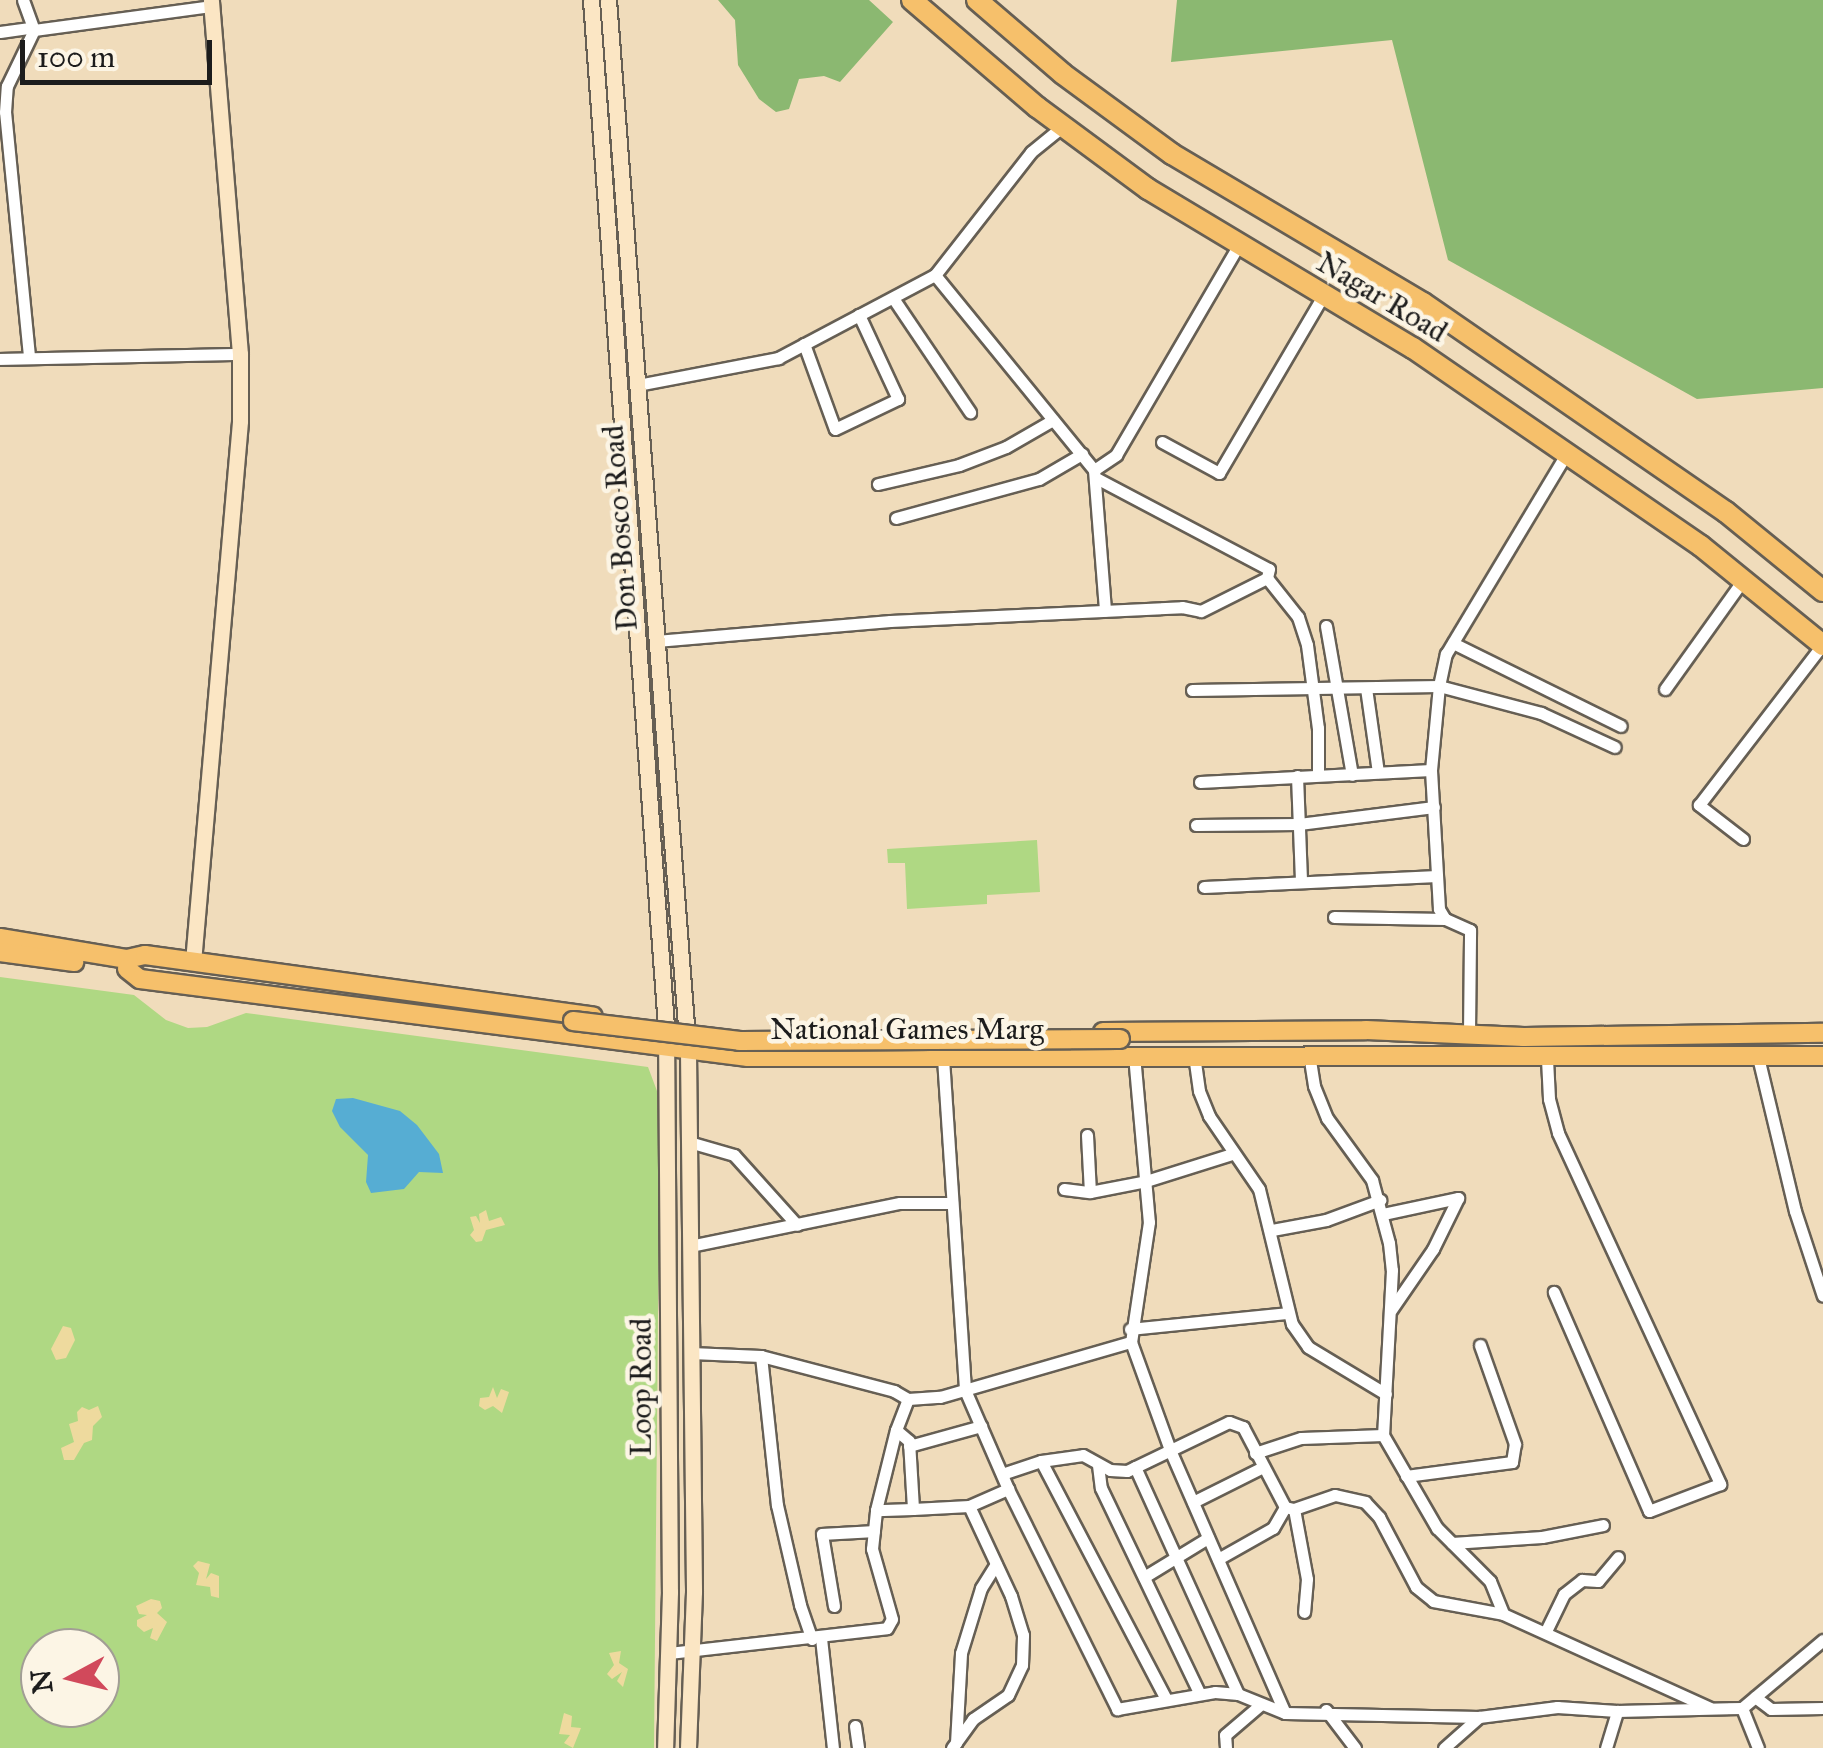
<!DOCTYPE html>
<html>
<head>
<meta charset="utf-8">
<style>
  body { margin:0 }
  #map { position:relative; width:1823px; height:1748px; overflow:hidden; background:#f0dcbb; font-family:"IM FELL Great Primer",serif }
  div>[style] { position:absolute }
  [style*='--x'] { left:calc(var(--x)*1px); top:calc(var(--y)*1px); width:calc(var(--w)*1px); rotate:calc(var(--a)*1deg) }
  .green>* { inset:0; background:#afd883 }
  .forest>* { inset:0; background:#8bb871 }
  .sand>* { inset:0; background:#eeda9e }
  .water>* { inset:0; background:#56add3 }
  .roads { filter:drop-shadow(2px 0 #665f54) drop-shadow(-2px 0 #665f54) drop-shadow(0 2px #665f54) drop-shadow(0 -2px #665f54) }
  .street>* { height:11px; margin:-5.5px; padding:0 5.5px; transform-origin:5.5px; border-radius:5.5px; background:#fff }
  .secondary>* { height:15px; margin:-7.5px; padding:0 7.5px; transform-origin:7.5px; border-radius:7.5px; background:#fbe6c4 }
  .primary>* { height:18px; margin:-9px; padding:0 9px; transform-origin:9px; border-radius:9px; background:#f6c06b }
  .highway>* { height:20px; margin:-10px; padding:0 10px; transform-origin:10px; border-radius:10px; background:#f6c06b }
  .bridges { filter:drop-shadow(2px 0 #665f54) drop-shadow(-2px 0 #665f54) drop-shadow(0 2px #665f54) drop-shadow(0 -2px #665f54) }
  .primary-bridge>* { height:18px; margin:-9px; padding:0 9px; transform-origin:9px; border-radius:9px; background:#f6c06b }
  span { translate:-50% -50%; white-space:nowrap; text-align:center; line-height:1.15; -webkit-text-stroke:9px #fcf5e5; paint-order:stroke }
  .street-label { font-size:30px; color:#1c1c1c }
  .north { position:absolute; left:20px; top:1628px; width:100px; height:100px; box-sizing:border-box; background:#fcf5e5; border:2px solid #a29e95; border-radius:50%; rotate:263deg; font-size:28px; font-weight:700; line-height:40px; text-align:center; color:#1c1c1c }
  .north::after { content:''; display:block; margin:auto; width:35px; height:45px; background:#d1495b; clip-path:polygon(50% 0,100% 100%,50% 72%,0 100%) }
  .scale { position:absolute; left:20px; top:40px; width:192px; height:45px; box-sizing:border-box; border:5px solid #1c1c1c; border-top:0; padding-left:12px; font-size:30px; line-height:35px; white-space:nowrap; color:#1c1c1c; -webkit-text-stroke:8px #fcf5e5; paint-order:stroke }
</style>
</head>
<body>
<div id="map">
  <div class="green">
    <div style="clip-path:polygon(1037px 840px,1040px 892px,987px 895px,987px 904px,907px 909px,905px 863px,888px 863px,887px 849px)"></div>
    <div style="clip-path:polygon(evenodd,0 977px,134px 995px,166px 1020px,188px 1028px,207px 1027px,246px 1013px,648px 1067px,660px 1099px,654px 1748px,0 1748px,0 977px,40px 1648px,100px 1648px,100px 1708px,40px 1708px,40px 1648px)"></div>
  </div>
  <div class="forest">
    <div style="clip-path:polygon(718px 0,869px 0,893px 22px,840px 82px,824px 76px,799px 79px,789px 109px,776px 112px,759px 99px,738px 65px,735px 20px)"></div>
    <div style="clip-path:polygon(1177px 0,1823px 0,1823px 388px,1697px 399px,1448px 260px,1392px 40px,1171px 62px)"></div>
  </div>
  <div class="sand">
    <div style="clip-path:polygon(486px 1210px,489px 1221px,501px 1217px,505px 1225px,486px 1230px,482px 1241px,476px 1242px,470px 1235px,474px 1230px,470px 1217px,476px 1216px,480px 1223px,479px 1214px)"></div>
    <div style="clip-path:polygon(63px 1326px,71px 1328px,75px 1340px,66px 1358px,56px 1360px,51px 1349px)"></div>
    <div style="clip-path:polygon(493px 1387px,497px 1398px,501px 1389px,509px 1392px,502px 1413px,493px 1406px,485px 1410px,479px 1406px,480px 1398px,489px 1397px)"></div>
    <div style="clip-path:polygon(98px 1406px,102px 1417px,93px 1426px,92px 1440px,84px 1443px,74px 1460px,64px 1460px,61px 1448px,74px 1442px,69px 1424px,78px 1421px,77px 1412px,82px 1407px,89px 1410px)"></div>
    <div style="clip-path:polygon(198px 1561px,210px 1564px,206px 1579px,211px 1573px,219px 1576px,219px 1598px,211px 1596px,210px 1587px,196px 1585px,199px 1573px,193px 1566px)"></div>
    <div style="clip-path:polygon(151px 1599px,160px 1601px,162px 1608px,157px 1613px,167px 1622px,157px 1641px,150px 1638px,153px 1628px,144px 1632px,137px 1626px,137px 1620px,147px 1615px,139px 1614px,136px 1606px)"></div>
    <div style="clip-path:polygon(621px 1651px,619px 1663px,628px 1669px,623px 1687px,617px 1681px,622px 1672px,612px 1679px,607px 1674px,614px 1665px,609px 1653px)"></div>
    <div style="clip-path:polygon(564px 1713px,572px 1716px,571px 1727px,581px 1728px,573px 1748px,564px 1743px,570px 1735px,559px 1734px)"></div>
  </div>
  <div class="water">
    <div style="clip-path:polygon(353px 1098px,400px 1111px,417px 1125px,439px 1154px,443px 1173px,419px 1172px,404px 1189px,371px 1193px,366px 1182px,368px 1155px,340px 1127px,332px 1111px,336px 1099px)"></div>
  </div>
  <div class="roads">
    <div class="street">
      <div style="--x:23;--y:0;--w:32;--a:70"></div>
      <div style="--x:34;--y:30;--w:180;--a:-7.7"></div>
      <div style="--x:0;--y:32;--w:30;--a:-8"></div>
      <div style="--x:935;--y:275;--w:252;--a:50.8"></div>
      <div style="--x:1094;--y:470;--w:141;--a:85.5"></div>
      <div style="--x:893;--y:298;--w:138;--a:56"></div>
      <div style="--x:804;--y:344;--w:90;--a:70"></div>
      <div style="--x:835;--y:429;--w:70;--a:-25.5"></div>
      <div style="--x:898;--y:399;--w:93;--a:-114.9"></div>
      <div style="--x:29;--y:356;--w:245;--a:-95.6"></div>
      <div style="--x:5;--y:112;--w:26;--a:-86"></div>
      <div style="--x:7;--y:86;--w:62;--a:-64.3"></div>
      <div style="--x:0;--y:359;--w:240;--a:-1.2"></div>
      <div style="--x:637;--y:385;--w:144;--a:-10.8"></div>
      <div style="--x:778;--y:358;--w:178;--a:-27.9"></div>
      <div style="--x:935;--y:275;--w:156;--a:-52"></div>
      <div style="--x:1031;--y:152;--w:41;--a:-39.1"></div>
      <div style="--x:1162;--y:442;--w:65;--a:28.5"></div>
      <div style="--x:1219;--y:473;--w:205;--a:-59.6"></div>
      <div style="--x:1094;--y:470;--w:27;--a:-34"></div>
      <div style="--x:1116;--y:455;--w:242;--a:-59.7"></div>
      <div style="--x:1098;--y:479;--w:193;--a:27.8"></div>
      <div style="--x:1269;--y:569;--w:9;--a:103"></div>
      <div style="--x:1267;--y:578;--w:50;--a:51.5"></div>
      <div style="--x:1298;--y:617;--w:29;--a:72"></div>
      <div style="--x:1307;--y:645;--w:84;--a:82.5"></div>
      <div style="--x:1318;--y:728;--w:47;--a:90"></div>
      <div style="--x:878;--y:484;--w:83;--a:-13.2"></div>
      <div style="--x:959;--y:465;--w:50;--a:-21"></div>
      <div style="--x:1006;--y:447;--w:54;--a:-29.9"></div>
      <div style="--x:896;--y:518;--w:148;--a:-15.3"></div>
      <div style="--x:1039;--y:479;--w:50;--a:-30.2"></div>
      <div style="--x:1326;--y:626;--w:151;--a:80.1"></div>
      <div style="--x:656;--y:641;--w:235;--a:-4.9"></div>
      <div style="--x:890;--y:621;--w:292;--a:-2.7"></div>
      <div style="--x:1182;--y:607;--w:19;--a:12"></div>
      <div style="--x:1201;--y:611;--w:74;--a:-26.6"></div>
      <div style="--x:1453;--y:643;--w:187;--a:26.3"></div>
      <div style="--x:1366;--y:688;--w:85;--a:81.9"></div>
      <div style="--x:1665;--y:689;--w:134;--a:-54.4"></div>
      <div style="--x:1192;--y:690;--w:247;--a:-0.9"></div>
      <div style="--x:1439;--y:686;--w:106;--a:14.8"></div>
      <div style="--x:1541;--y:713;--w:81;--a:24.7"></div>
      <div style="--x:1297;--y:776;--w:105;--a:87.8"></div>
      <div style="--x:1200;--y:782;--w:231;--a:-3"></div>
      <div style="--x:1196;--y:825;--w:103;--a:-0.6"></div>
      <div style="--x:1299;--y:824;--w:136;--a:-7.2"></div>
      <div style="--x:1743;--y:839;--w:56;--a:-142.3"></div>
      <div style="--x:1699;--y:805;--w:203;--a:-52.4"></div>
      <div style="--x:1204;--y:887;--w:233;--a:-2.7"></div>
      <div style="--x:1334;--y:917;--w:111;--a:1"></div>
      <div style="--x:1469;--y:1033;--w:103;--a:-89.4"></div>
      <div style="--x:1470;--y:930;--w:27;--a:-156"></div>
      <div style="--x:1445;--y:919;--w:12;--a:-121"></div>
      <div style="--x:1439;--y:909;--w:139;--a:-93.3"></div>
      <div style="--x:1431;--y:770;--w:84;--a:-84.6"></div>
      <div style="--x:1439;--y:686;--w:33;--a:-78"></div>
      <div style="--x:1446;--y:654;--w:233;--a:-59"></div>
      <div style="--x:1309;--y:1054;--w:32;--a:81"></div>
      <div style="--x:1314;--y:1086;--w:35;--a:68"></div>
      <div style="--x:1327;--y:1118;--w:77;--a:54"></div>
      <div style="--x:1372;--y:1180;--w:65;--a:74.9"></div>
      <div style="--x:1389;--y:1243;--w:27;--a:84"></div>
      <div style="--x:1392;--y:1270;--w:165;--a:93.1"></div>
      <div style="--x:1383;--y:1435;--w:108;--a:59.9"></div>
      <div style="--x:1437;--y:1528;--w:75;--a:45"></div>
      <div style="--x:1490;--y:1581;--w:35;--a:68"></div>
      <div style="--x:1134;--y:1055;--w:168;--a:84.9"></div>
      <div style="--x:1149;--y:1222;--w:121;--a:98.5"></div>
      <div style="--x:1131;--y:1342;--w:115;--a:70.1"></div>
      <div style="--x:1170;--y:1450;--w:287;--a:66.4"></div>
      <div style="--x:1194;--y:1055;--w:36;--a:82"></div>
      <div style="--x:1199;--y:1091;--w:27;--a:68"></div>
      <div style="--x:1209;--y:1116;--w:88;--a:55.6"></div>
      <div style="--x:1259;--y:1189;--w:139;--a:76.3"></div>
      <div style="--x:1292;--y:1324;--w:28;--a:55"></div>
      <div style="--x:1308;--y:1347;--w:91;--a:31.1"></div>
      <div style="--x:1758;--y:1057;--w:158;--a:76.5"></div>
      <div style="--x:1795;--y:1211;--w:89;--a:71.8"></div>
      <div style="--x:943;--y:1058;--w:333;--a:86.2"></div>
      <div style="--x:965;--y:1390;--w:108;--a:66.5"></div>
      <div style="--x:1008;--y:1489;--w:246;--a:63.6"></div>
      <div style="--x:1117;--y:1709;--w:99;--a:-9.8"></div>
      <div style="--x:1215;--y:1692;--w:23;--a:5"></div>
      <div style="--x:1238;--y:1694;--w:51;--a:22"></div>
      <div style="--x:1285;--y:1713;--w:194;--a:1.2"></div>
      <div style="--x:1547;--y:1059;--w:40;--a:87.1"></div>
      <div style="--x:1549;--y:1099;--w:35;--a:75"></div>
      <div style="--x:1558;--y:1133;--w:387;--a:65.2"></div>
      <div style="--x:1720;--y:1484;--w:76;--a:159.2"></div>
      <div style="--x:1649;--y:1511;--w:239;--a:-113.5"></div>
      <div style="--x:1087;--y:1135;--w:57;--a:87"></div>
      <div style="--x:689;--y:1142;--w:47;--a:16.1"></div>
      <div style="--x:734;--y:1155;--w:94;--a:48"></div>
      <div style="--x:1064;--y:1189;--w:26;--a:7"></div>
      <div style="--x:1090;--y:1192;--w:57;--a:-11.1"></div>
      <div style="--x:1146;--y:1181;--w:90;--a:-17.4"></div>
      <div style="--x:1383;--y:1214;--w:77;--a:-12"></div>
      <div style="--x:1458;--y:1198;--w:57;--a:116.1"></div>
      <div style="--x:1433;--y:1249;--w:74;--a:124.5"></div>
      <div style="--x:1272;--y:1230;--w:55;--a:-10.5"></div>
      <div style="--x:1326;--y:1220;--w:58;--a:-20.3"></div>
      <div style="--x:690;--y:1246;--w:214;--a:-11.6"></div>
      <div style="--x:900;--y:1203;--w:50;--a:0"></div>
      <div style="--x:1130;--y:1329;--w:159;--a:-5.8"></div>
      <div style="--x:691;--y:1353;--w:70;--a:2.5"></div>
      <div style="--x:761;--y:1356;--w:138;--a:14.7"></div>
      <div style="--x:894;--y:1391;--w:16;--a:30"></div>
      <div style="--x:908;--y:1399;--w:32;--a:-4"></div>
      <div style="--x:940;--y:1397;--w:199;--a:-16.1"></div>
      <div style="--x:761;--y:1356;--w:150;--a:83.9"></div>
      <div style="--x:777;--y:1505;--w:103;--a:77"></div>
      <div style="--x:800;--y:1605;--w:36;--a:71"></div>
      <div style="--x:896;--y:1430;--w:17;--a:40"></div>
      <div style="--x:909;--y:1441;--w:68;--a:86.6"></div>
      <div style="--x:913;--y:1509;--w:37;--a:178"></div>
      <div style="--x:876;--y:1510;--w:82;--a:-76"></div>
      <div style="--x:896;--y:1430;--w:33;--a:-69"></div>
      <div style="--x:909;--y:1446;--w:75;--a:-15.5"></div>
      <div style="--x:1255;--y:1453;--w:48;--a:-18.1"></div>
      <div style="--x:1301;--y:1438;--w:82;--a:-2.1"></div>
      <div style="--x:1041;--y:1461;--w:269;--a:62.3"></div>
      <div style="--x:1098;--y:1465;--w:23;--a:83"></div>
      <div style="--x:1101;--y:1488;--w:227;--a:64.4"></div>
      <div style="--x:1135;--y:1467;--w:249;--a:65.6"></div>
      <div style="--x:1002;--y:1474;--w:41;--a:-18.4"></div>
      <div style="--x:1041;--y:1461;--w:42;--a:-8.1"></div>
      <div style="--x:1083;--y:1455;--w:31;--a:29"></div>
      <div style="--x:1110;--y:1470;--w:17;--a:3"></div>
      <div style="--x:1127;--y:1471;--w:113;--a:-25.7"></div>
      <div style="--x:1229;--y:1422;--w:15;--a:20"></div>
      <div style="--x:1243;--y:1427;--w:90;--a:62.3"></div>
      <div style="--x:1285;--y:1507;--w:9;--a:13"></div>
      <div style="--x:1294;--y:1509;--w:43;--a:-18.9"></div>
      <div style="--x:1335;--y:1495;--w:31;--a:13"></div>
      <div style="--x:1365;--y:1502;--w:21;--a:47"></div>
      <div style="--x:1379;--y:1517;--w:79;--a:62.1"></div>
      <div style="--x:1416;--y:1587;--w:22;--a:39"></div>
      <div style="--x:1433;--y:1601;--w:71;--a:10.5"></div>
      <div style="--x:1503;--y:1614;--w:227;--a:24.4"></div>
      <div style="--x:1406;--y:1476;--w:107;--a:-7.5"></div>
      <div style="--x:1512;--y:1462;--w:18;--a:-81"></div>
      <div style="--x:1515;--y:1444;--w:105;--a:-109.5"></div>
      <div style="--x:1193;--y:1502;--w:78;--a:-26.6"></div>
      <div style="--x:913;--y:1509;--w:56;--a:-3.1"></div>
      <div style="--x:969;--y:1506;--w:43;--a:-23.6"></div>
      <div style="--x:1294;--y:1509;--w:71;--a:79.5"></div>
      <div style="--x:1307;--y:1579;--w:33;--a:95"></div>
      <div style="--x:1452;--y:1543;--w:90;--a:-3.8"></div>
      <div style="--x:1542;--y:1537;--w:62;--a:-11.1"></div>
      <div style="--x:1218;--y:1559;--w:63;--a:-29.4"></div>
      <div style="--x:1273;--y:1528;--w:24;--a:-60"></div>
      <div style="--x:1144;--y:1577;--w:75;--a:-31.4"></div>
      <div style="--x:834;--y:1606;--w:73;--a:-99.5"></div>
      <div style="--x:822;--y:1534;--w:52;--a:-3.3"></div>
      <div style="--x:1546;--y:1631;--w:41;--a:-64.1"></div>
      <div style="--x:1564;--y:1594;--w:23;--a:-38"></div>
      <div style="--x:1582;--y:1580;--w:16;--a:4"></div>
      <div style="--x:1598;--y:1581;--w:31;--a:-50"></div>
      <div style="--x:821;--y:1638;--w:111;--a:83.8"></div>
      <div style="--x:669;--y:1653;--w:219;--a:-6.5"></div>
      <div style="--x:887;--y:1628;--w:10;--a:-61"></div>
      <div style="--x:892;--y:1619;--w:73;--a:-105.9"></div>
      <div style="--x:872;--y:1549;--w:39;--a:-84"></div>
      <div style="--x:1755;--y:1697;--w:20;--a:37"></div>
      <div style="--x:1771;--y:1709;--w:52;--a:-1.1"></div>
      <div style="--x:1742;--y:1708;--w:43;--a:68.2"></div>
      <div style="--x:1326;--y:1710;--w:48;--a:52.7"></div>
      <div style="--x:855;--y:1726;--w:22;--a:82"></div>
      <div style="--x:956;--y:1743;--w:90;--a:-86.8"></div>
      <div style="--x:961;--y:1653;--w:68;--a:-72.9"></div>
      <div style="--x:981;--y:1588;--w:28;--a:-58"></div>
      <div style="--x:952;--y:1748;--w:36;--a:-54"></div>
      <div style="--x:973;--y:1719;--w:42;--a:-34.4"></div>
      <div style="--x:1008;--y:1695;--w:33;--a:-65"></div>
      <div style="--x:1022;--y:1665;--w:30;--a:-88"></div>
      <div style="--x:1023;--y:1635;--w:41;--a:-107.1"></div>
      <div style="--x:1011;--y:1596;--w:99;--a:-115"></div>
      <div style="--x:1226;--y:1748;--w:13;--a:-94"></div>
      <div style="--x:1225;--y:1735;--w:46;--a:-40.6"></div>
      <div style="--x:1444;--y:1748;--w:47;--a:-41.5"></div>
      <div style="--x:1479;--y:1717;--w:79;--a:-7.3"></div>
      <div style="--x:1557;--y:1707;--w:60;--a:3.8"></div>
      <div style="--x:1617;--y:1711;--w:125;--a:-1.4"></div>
      <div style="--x:1742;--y:1708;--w:106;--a:-40"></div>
      <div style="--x:1606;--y:1748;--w:39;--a:-73"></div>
    </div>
    <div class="secondary">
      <div style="--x:591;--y:0;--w:1029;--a:85.82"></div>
      <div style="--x:666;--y:1026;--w:566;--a:89.6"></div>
      <div style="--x:670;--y:1592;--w:156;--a:91.8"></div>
      <div style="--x:608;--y:0;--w:1055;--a:85.65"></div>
      <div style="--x:688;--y:1052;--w:540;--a:89.36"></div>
      <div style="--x:694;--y:1592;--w:156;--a:92.2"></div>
      <div style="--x:193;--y:962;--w:543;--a:-85.03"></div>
      <div style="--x:240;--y:421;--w:67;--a:-90"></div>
      <div style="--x:240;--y:354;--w:355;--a:-94.7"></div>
    </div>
    <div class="primary">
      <div style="--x:0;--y:938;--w:129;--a:9.4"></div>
      <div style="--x:127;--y:959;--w:18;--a:-13"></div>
      <div style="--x:145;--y:955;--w:452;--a:7.8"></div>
      <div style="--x:0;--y:952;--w:75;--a:7.7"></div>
      <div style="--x:127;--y:969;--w:16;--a:38"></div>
      <div style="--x:140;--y:979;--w:613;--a:7.31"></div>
      <div style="--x:748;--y:1057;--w:1075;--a:-0.05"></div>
      <div style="--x:1103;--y:1032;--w:263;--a:-0.4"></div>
      <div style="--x:1366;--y:1030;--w:158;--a:2.5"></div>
      <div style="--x:1524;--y:1037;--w:299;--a:-0.8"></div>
    </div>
    <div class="highway">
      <div style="--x:912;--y:0;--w:165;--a:40.6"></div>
      <div style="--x:1037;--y:107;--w:138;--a:36.5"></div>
      <div style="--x:1148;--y:189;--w:309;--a:31"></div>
      <div style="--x:1413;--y:348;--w:349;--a:34.5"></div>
      <div style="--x:1701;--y:546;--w:157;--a:39.1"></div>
      <div style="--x:977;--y:0;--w:113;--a:40.7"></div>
      <div style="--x:1063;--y:74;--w:135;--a:36.3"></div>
      <div style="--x:1172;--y:154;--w:292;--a:30.7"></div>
      <div style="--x:1423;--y:303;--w:368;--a:34.6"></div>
      <div style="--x:1726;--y:512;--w:125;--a:39.2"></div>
    </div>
  </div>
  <div class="bridges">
    <div class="primary-bridge">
      <div style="--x:573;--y:1021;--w:168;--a:6.8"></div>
      <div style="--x:740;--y:1041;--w:380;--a:-0.3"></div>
    </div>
  </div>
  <div class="street-label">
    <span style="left:1382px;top:297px;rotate:31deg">Nagar Road</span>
    <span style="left:620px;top:528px;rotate:-94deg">Don Bosco Road</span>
    <span style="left:907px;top:1029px">National Games Marg</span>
    <span style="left:641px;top:1387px;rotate:-90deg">Loop Road</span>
  </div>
  <div class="north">N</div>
  <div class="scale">100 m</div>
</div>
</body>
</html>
